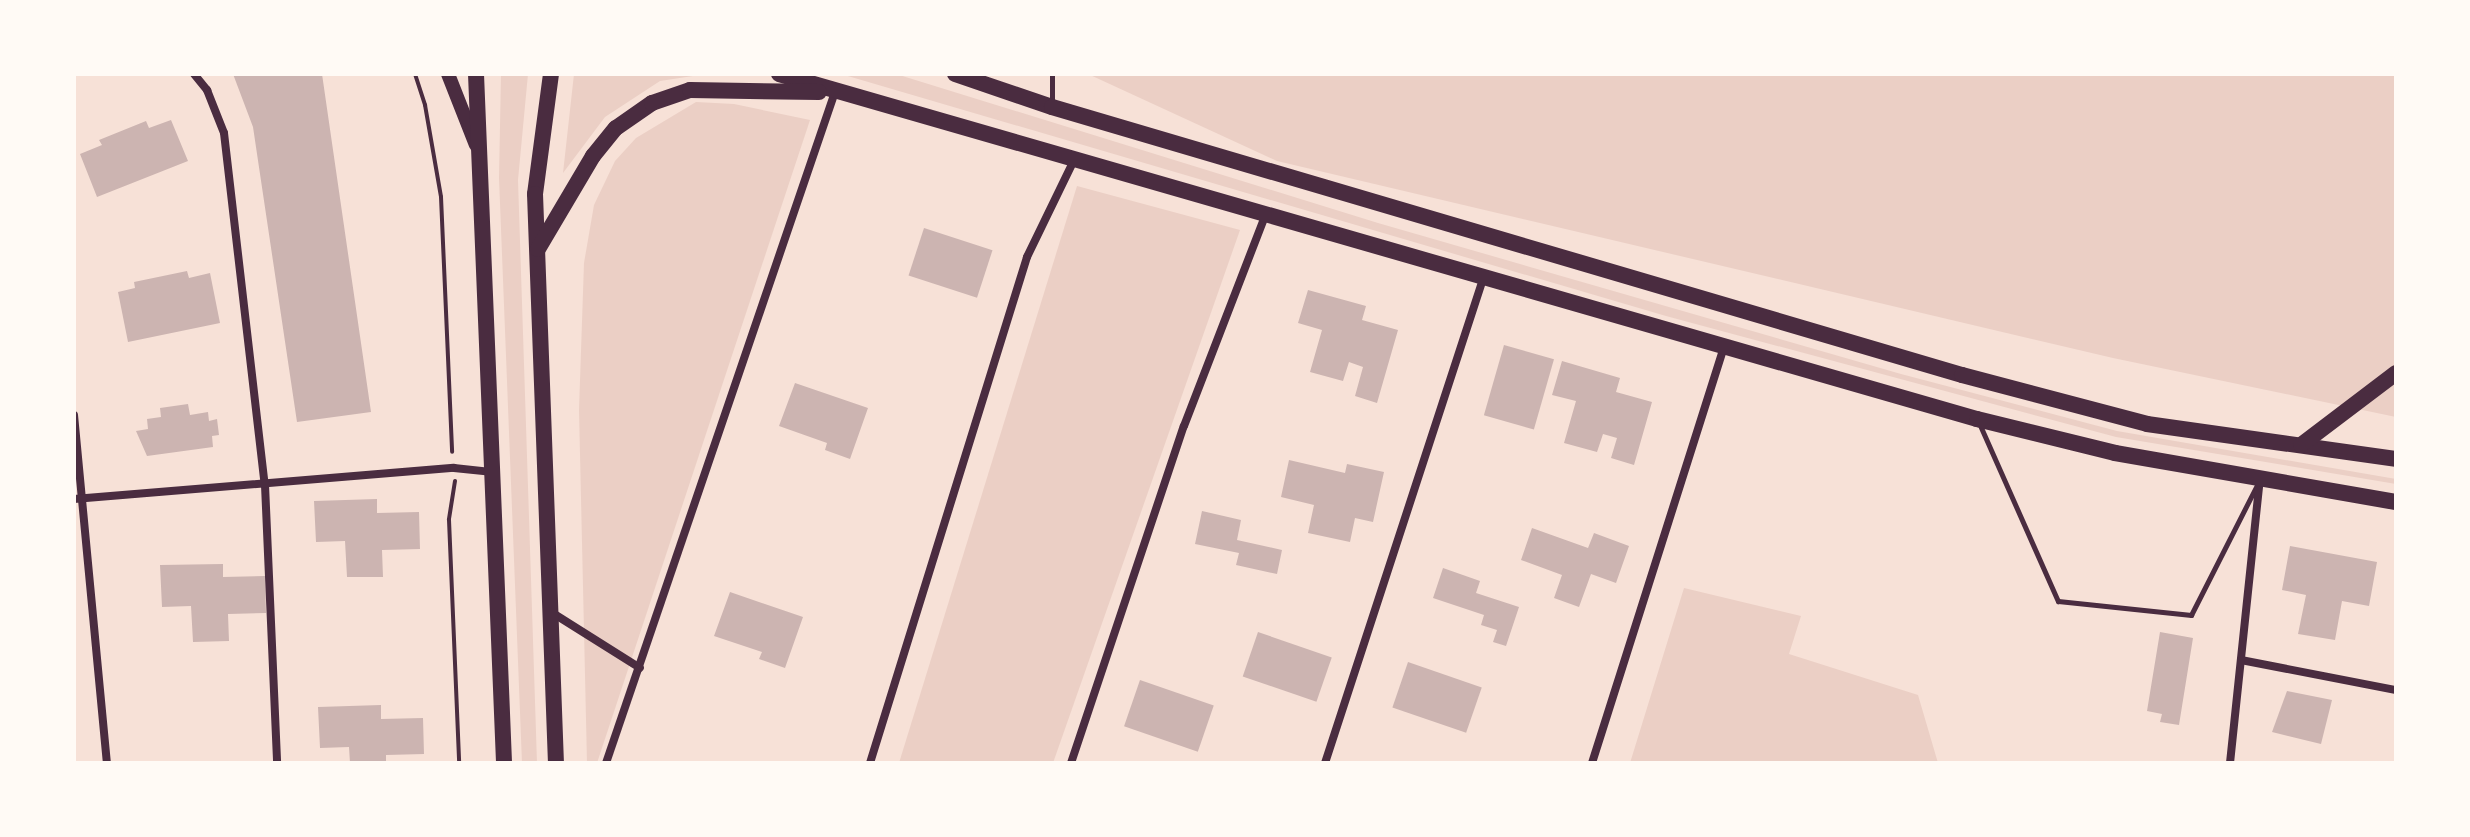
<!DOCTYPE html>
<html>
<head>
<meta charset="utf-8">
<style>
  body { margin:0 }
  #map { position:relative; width:2470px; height:837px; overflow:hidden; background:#f7e1d7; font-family:"PT Serif",serif }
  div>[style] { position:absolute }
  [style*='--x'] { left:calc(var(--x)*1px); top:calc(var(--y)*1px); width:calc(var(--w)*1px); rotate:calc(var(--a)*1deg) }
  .green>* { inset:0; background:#ebcfc5 }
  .building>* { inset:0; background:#ccb4b1; transform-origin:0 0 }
  .path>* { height:4px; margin:-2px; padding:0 2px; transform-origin:2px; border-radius:2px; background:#4a2c40 }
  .service>* { height:5px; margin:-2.5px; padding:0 2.5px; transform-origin:2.5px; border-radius:2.5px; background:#4a2c40 }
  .minor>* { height:8px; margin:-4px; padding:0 4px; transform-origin:4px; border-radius:4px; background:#4a2c40 }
  .secondary>* { height:14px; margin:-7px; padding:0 7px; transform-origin:7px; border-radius:7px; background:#4a2c40 }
  .primary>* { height:16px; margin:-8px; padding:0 8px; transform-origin:8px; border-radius:8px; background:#4a2c40 }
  span { translate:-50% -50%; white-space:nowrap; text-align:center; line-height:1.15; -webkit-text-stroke:7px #fffaf5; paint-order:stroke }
  .frame { position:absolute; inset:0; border:76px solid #fffaf5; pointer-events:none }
</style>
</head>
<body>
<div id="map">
  <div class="green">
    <div style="clip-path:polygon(501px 74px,528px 74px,518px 180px,537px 763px,522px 763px,499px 178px)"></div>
    <div style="clip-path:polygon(574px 74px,706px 74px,660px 81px,605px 117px,563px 173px)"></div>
    <div style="clip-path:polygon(841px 74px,896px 74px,1378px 223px,1901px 374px,2117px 431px,2396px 479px,2396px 484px,2116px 437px,1666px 316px)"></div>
    <div style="clip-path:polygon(1088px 74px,2396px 74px,2396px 417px,2113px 358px,1277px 161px)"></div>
    <div style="clip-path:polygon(696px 102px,734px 104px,810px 120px,597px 763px,587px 763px,579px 410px,584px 263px,594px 205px,615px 161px,636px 138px)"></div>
    <div style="clip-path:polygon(1077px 186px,1240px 230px,1053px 763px,899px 763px)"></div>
    <div style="clip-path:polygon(1684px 588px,1801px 616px,1789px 654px,1918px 695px,1938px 763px,1630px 763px)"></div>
  </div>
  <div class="building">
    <div style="clip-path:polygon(233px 74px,322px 74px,371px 412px,297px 422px,253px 127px)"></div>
    <div style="clip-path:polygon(171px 120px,188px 161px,97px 197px,80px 154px,102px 145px,99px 140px,146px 121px,149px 128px)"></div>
    <div style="left:924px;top:228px;width:72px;height:50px;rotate:18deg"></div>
    <div style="clip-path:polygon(187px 271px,189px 278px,210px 273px,220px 323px,128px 342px,118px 292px,135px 288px,134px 282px)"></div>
    <div style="clip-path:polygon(1308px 290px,1366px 306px,1362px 320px,1398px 330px,1377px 403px,1355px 396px,1363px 367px,1349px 362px,1343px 381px,1310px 372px,1322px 330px,1298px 323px)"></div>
    <div style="left:1504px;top:345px;width:52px;height:73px;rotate:16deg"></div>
    <div style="clip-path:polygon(1562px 361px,1620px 378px,1616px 392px,1652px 402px,1634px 465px,1611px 458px,1617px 438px,1603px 434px,1597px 452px,1564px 443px,1576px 401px,1552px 395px)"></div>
    <div style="clip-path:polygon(795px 383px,868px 408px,850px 459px,825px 450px,827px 443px,779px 426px)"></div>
    <div style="clip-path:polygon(188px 404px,190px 415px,208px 412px,209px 421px,217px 419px,219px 435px,212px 436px,213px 447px,147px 456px,136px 431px,148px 429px,147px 419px,161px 417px,160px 408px)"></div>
    <div style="clip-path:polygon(1289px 460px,1345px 473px,1347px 464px,1384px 472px,1373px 522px,1355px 518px,1350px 542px,1308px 533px,1314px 505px,1281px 497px)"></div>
    <div style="clip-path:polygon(377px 499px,377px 513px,419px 512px,420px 549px,382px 550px,383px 577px,347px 577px,345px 541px,316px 542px,314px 501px)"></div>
    <div style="clip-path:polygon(1202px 511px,1241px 520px,1237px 540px,1282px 550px,1277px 574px,1236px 565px,1239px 553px,1195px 544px)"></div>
    <div style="clip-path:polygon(1532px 528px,1588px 548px,1594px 533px,1629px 546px,1616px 583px,1591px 574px,1579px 607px,1554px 598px,1562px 575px,1521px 560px)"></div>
    <div style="clip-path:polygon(2290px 546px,2377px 562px,2369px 606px,2342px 601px,2335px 640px,2298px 634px,2306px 595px,2282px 590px)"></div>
    <div style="clip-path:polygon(223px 564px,223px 577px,265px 576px,266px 613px,228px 614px,229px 641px,193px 642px,191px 606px,162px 607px,160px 565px)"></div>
    <div style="clip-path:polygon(1443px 568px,1480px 581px,1476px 593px,1519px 607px,1506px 646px,1493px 642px,1497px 630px,1481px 625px,1484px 615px,1433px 598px)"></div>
    <div style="clip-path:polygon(730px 592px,803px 617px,785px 668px,759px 659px,762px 652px,714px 636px)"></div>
    <div style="left:1258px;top:632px;width:78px;height:47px;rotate:19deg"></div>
    <div style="clip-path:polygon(2160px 632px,2193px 638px,2179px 725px,2160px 722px,2162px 714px,2147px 711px)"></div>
    <div style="left:1408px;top:662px;width:78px;height:48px;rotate:19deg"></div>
    <div style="left:1140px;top:680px;width:78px;height:49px;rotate:19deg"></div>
    <div style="clip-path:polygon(2287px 691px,2332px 700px,2321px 744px,2272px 732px)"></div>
    <div style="clip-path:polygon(381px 705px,381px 719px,423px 718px,424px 754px,386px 755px,386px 763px,350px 763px,349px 747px,320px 748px,318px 707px)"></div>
  </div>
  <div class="path">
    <div style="--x:415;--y:74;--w:33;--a:72"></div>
    <div style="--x:425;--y:105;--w:93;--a:80.1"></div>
    <div style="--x:441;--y:197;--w:255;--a:87.5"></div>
    <div style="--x:455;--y:481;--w:39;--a:99"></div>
    <div style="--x:449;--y:520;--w:243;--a:87.6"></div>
  </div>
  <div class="service">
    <div style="--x:1052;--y:102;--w:28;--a:-90"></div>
    <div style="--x:1979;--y:423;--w:195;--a:66.1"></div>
    <div style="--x:2058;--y:601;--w:134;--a:6"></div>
    <div style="--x:2191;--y:615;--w:146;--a:-63.1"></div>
  </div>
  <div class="minor">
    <div style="--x:194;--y:74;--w:21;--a:51"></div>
    <div style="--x:207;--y:90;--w:46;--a:68.4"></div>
    <div style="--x:224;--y:133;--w:354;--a:83.4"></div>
    <div style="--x:265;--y:485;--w:278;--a:87.5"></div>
    <div style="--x:74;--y:415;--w:350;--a:84.6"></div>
    <div style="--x:74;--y:499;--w:381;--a:-4.7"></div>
    <div style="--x:454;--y:468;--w:37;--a:6"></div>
    <div style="--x:551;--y:612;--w:105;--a:32.2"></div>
    <div style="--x:2241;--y:660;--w:158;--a:11"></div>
    <div style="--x:606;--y:763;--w:709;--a:-71.16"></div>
    <div style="--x:870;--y:763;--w:530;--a:-72.76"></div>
    <div style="--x:1027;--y:257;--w:108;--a:-64.1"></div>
    <div style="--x:1071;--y:763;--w:355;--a:-71.5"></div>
    <div style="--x:1184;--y:426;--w:225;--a:-68.9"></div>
    <div style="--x:1325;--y:763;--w:509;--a:-71.92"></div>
    <div style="--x:1592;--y:763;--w:434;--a:-72.4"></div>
    <div style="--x:2230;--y:763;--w:286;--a:-84"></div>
  </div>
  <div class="secondary">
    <div style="--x:448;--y:74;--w:76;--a:68.5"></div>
  </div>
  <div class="primary">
    <div style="--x:476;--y:74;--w:690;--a:87.67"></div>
    <div style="--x:551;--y:74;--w:121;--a:97.6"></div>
    <div style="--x:535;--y:194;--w:569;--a:87.89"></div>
    <div style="--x:779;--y:74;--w:1247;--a:16.07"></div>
    <div style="--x:1977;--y:419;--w:142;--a:13.8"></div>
    <div style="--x:2115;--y:453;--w:285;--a:9.9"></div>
    <div style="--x:955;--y:74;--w:102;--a:18.8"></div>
    <div style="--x:1052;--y:107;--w:949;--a:16.41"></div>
    <div style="--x:1962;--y:375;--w:191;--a:14.8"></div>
    <div style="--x:2147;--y:424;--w:251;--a:8"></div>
    <div style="--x:538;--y:249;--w:108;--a:-59.4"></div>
    <div style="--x:593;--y:156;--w:36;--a:-51"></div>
    <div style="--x:616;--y:128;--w:44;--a:-34.8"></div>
    <div style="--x:652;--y:103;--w:40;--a:-18.9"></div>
    <div style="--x:690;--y:90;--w:129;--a:0.9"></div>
    <div style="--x:2301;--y:445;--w:119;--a:-37.2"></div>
  </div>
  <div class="frame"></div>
</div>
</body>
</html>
